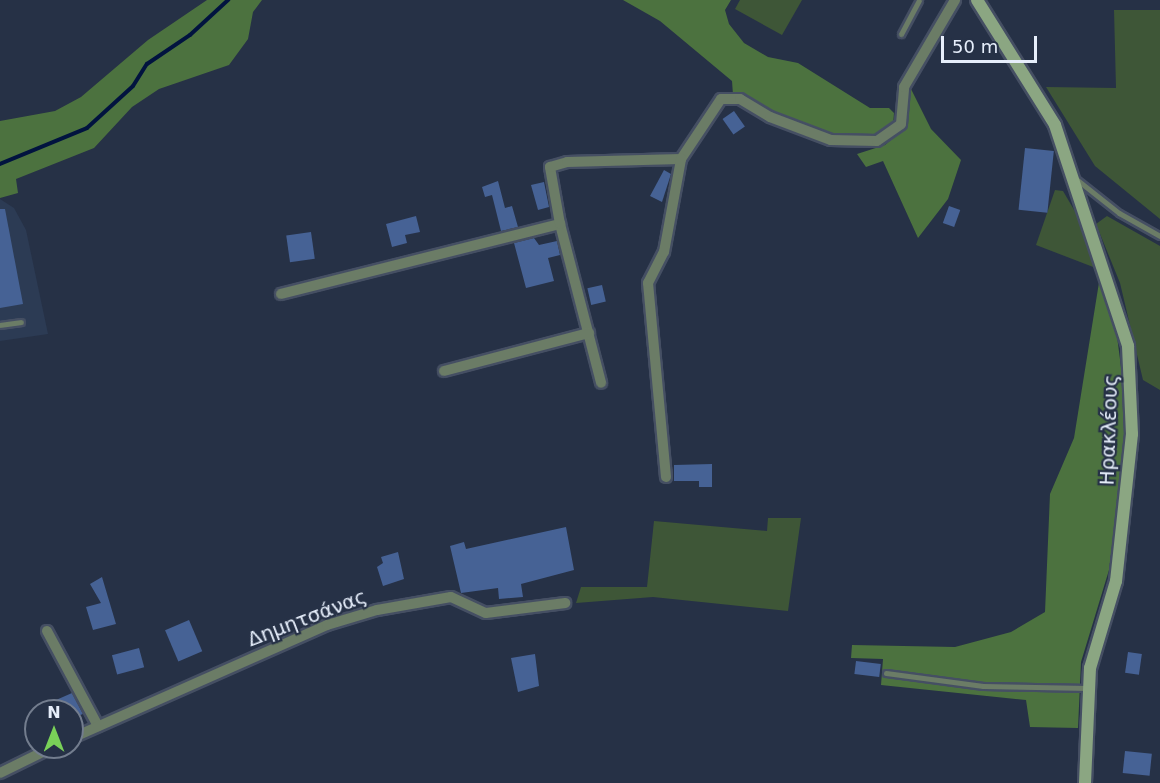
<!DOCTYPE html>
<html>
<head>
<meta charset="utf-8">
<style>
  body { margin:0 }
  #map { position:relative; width:1160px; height:783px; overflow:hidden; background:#263146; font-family:"DejaVu Sans",sans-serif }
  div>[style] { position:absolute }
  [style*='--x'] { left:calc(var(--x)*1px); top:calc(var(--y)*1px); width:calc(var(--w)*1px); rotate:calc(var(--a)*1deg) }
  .built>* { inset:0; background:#2c3b54 }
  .green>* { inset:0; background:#3e5637 }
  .forest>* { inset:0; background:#4c723f }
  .stream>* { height:4px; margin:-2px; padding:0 2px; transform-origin:2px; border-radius:2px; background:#01133f }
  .building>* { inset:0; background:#466295; transform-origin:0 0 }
  .roads { filter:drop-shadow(2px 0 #454f63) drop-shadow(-2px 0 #454f63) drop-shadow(0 2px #454f63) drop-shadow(0 -2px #454f63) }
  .lane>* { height:5px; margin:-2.5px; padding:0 2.5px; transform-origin:2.5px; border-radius:2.5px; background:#6b7c66 }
  .street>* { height:10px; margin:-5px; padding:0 5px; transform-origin:5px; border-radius:5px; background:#6b7c66 }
  .secondary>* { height:12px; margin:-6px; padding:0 6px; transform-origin:6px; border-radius:6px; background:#8ba682 }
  span { translate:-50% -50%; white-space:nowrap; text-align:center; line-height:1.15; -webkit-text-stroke:4.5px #263146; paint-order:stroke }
  .street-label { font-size:20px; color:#e6eefb }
  .north { position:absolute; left:24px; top:699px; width:60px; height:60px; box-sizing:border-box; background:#263146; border:2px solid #737d8e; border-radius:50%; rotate:0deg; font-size:16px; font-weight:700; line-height:24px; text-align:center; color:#e6eefb }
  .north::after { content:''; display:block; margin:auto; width:21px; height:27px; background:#79d158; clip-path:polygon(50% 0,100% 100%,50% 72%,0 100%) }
  .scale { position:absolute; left:941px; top:36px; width:96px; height:27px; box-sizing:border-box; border:3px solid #e6eefb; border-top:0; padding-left:8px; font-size:18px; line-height:21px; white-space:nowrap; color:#e6eefb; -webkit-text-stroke:4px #263146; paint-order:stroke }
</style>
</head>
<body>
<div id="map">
  <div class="built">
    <div style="clip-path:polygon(0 199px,14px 208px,26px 230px,48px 334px,0 341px)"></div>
  </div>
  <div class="green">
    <div style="clip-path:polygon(740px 0,802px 0,782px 35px,735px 9px)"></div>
    <div style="clip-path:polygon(1114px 10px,1160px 10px,1160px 219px,1095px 166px,1046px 87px,1116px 88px)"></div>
    <div style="clip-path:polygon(1055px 190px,1063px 191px,1083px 225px,1101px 270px,1036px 245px)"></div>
    <div style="clip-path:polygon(1107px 216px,1160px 246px,1160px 390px,1143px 380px,1120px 283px,1096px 224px)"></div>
    <div style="clip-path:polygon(768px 518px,801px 518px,788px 611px,653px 597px,576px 603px,581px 587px,647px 587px,654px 521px,767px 531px)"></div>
  </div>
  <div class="forest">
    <div style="clip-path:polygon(207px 0,262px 0,253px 12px,248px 39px,229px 65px,159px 89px,132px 107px,94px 148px,16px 179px,18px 193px,0 198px,0 121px,55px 111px,81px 97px,148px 40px)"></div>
    <div style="clip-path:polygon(623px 0,731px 0,725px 10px,729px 24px,744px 43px,768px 57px,798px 63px,870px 108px,889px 108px,894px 113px,893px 126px,876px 139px,853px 141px,788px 123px,733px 95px,732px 81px,660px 21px)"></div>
    <div style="clip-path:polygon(911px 89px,931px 129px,961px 160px,948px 199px,918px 238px,883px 161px,866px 167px,857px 154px,885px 145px,901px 131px)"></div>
    <div style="clip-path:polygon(1101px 270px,1114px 313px,1128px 421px,1109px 570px,1081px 662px,1078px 728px,1030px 727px,1026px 700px,881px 685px,883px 659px,851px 658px,852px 645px,955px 647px,1011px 632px,1045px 612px,1050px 494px,1074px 438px)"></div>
  </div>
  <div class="stream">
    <div style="--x:0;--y:164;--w:94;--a:-22.5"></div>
    <div style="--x:87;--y:128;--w:62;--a:-42.4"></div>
    <div style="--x:133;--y:86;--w:26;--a:-58"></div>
    <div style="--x:147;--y:64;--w:52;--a:-34"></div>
    <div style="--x:190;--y:35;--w:52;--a:-42.6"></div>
  </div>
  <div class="building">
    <div style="left:734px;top:111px;width:19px;height:14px;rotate:55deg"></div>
    <div style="left:1025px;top:148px;width:29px;height:62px;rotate:6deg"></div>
    <div style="clip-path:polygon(664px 170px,671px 174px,662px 202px,650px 196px)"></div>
    <div style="clip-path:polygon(498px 181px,505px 208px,512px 206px,518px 227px,501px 231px,492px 195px,485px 197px,482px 187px)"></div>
    <div style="clip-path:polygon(544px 182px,549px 207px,538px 210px,531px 185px)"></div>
    <div style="left:949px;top:206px;width:12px;height:18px;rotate:20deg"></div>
    <div style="clip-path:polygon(0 209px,5px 209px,23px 304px,0 308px)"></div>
    <div style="clip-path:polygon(416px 216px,420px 232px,405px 235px,407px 243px,392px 247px,386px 224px)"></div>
    <div style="left:311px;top:232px;width:27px;height:25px;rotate:82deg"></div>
    <div style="clip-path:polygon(534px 238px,539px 245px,557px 241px,560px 255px,548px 258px,554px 281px,526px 288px,514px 243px)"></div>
    <div style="left:602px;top:285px;width:17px;height:15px;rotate:77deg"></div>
    <div style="clip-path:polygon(712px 464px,712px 487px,699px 487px,699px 481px,674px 481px,674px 465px)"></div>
    <div style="clip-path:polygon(566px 527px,574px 570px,521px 584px,523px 597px,499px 599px,498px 588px,461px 593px,450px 546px,464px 542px,466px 549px)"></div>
    <div style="clip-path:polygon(398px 552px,404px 579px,383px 586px,377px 567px,383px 563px,381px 557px)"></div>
    <div style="clip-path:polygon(102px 577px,116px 624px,93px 630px,86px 607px,101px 603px,90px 584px)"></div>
    <div style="left:189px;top:620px;width:34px;height:26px;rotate:67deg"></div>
    <div style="left:139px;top:648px;width:20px;height:28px;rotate:75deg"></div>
    <div style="left:1128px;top:652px;width:14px;height:21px;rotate:8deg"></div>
    <div style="clip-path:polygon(535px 654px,539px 686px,518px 692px,511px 658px)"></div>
    <div style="left:856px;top:661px;width:25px;height:13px;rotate:7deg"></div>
    <div style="clip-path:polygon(72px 693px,83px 714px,72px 718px,72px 711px,31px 711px)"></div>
    <div style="left:1125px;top:751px;width:27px;height:22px;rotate:6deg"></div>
  </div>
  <div class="roads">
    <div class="lane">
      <div style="--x:901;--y:34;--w:38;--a:-62"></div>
      <div style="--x:1076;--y:179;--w:55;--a:38.3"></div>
      <div style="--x:1119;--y:213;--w:47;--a:29.3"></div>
      <div style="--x:0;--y:325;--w:21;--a:-8"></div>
      <div style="--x:886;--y:673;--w:98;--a:7.6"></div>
      <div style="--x:983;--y:686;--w:105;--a:1.1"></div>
    </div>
    <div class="street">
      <div style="--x:560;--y:224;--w:164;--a:75.5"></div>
      <div style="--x:281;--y:294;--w:288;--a:-14.1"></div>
      <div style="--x:560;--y:224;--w:58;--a:-100"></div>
      <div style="--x:550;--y:167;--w:18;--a:-16"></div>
      <div style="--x:567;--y:162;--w:114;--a:-1.5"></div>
      <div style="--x:681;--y:159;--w:72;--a:-56.3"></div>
      <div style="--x:721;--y:99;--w:19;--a:0"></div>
      <div style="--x:740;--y:99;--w:35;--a:31"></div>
      <div style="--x:770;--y:117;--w:65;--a:20.7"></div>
      <div style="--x:831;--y:140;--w:46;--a:1.2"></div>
      <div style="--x:877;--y:141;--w:29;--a:-35"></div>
      <div style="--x:901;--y:124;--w:37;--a:-85"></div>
      <div style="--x:904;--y:87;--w:101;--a:-59.6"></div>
      <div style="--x:444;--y:371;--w:150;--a:-14.7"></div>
      <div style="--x:666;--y:477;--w:195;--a:-95.3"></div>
      <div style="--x:648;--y:283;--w:35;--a:-63"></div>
      <div style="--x:664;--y:252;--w:95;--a:-79.6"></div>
      <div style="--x:47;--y:631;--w:108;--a:61.8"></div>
      <div style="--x:72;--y:738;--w:279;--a:-23.9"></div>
      <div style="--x:327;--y:625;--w:52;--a:-16.7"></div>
      <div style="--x:377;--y:610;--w:75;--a:-10"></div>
      <div style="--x:451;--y:597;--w:38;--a:25"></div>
      <div style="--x:486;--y:613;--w:80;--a:-7.2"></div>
      <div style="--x:0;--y:773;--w:59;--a:-26.1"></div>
    </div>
    <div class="secondary">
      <div style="--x:977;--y:0;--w:147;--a:58"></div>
      <div style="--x:1055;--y:125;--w:233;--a:71.7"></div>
      <div style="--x:1128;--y:346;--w:88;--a:87.4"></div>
      <div style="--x:1132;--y:434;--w:148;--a:96.2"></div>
      <div style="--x:1116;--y:581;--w:91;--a:106.6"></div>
      <div style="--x:1090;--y:668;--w:115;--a:92.5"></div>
    </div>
  </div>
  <div class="street-label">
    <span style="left:1109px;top:430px;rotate:-88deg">Ηρακλέους</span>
    <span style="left:307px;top:618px;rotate:-21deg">Δημητσάνας</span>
  </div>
  <div class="north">N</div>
  <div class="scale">50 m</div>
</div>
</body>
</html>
